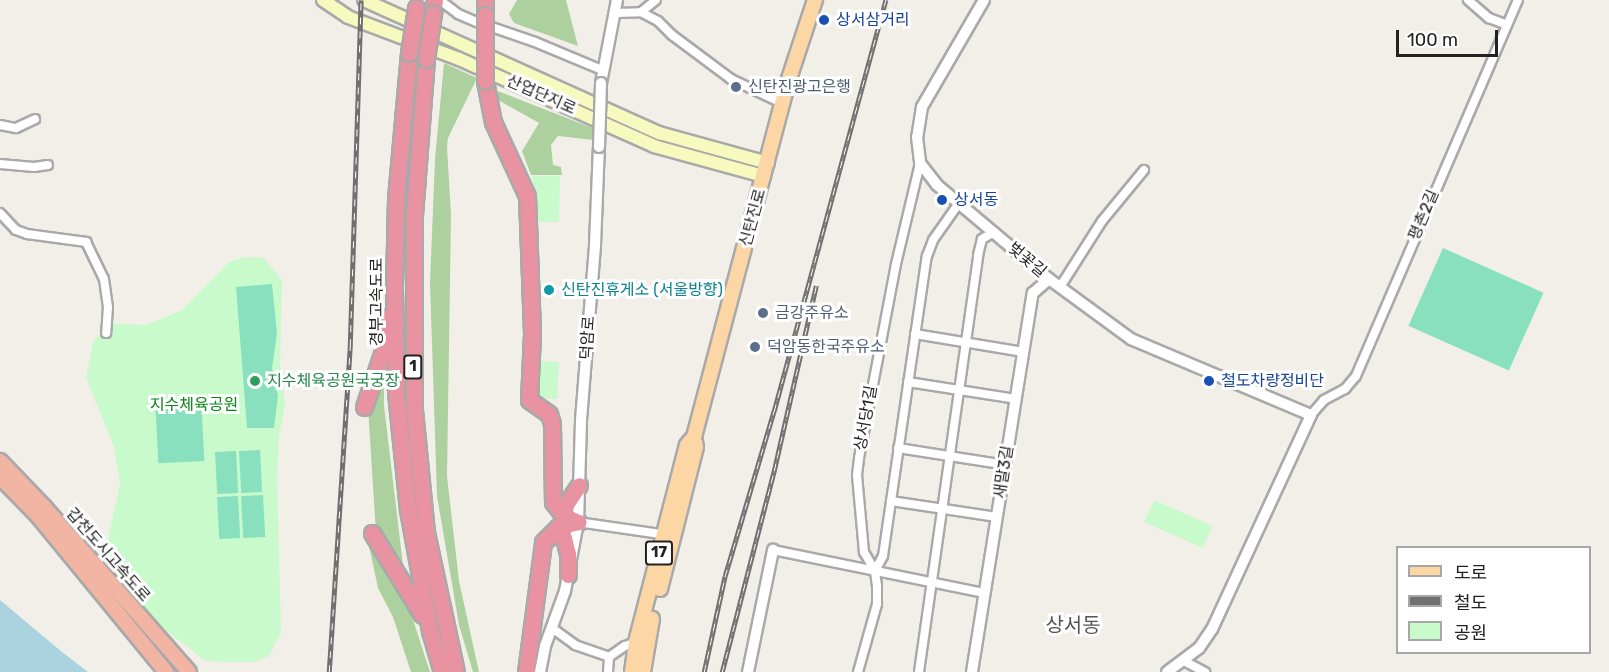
<!DOCTYPE html>
<html>
<head>
<meta charset="utf-8">
<style>
  body { margin:0 }
  #map { position:relative; width:1609px; height:672px; overflow:hidden; background:#f2efe9; font-family:Rubik,"Noto Sans KR",sans-serif }
  div>[style] { position:absolute }
  [style*='--x'] { left:calc(var(--x)*1px); top:calc(var(--y)*1px); width:calc(var(--w)*1px); rotate:calc(var(--a)*1deg) }
  .forest>* { inset:0; background:#add19e }
  .park>* { inset:0; background:#c8facc; transform-origin:0 0 }
  .pitch>* { inset:0; background:#88e0be; transform-origin:0 0 }
  .water>* { inset:0; background:#aad3df }
  .roads { filter:drop-shadow(2px 0 #a9a9a9) drop-shadow(-2px 0 #a9a9a9) drop-shadow(0 2px #a9a9a9) drop-shadow(0 -2px #a9a9a9) }
  .minor>* { height:8px; margin:-4px; padding:0 4px; transform-origin:4px; border-radius:4px; background:#fff }
  .tertiary>* { height:10px; margin:-5px; padding:0 5px; transform-origin:5px; border-radius:5px; background:#fff }
  .secondary>* { height:12px; margin:-6px; padding:0 6px; transform-origin:6px; border-radius:6px; background:#f7fabf }
  .primary>* { height:14px; margin:-7px; padding:0 7px; transform-origin:7px; border-radius:7px; background:#fcd6a4 }
  .trunk>* { height:14px; margin:-7px; padding:0 7px; transform-origin:7px; border-radius:7px; background:#f2b4a3 }
  .motorway>* { height:15px; margin:-7.5px; padding:0 7.5px; transform-origin:7.5px; border-radius:7.5px; background:#e892a2 }
  .rail>* { height:4.5px; margin-top:-2.25px; transform-origin:0; background:repeating-linear-gradient(90deg,#fff 0 7px,#707070 0 14px); box-sizing:border-box; border-block:2px solid #707070 }
  .bridges { filter:drop-shadow(2px 0 #a9a9a9) drop-shadow(-2px 0 #a9a9a9) drop-shadow(0 2px #a9a9a9) drop-shadow(0 -2px #a9a9a9) }
  .tertiary-bridge>* { height:10px; margin:-5px; padding:0 5px; transform-origin:5px; border-radius:5px; background:#fff }
  .motorway-bridge>* { height:15px; margin:-7.5px; padding:0 7.5px; transform-origin:7.5px; border-radius:7.5px; background:#e892a2 }
  .dots>* { width:16px; height:16px; translate:-50% -50%; box-sizing:border-box; border:3px solid #fff; border-radius:50% }
  span { translate:-50% -50%; white-space:nowrap; text-align:center; line-height:1.15; -webkit-text-stroke:6px #fff; paint-order:stroke }
  .shield-label span { padding:2px 4px; background:#fff; border:2px solid; border-radius:4px; -webkit-text-stroke-width:0 }
  .shield-label { font-size:15px; color:#222; font-weight:700 }
  .transit-label { font-size:16px; color:#164399 }
  .left { translate:0 -50%; text-align:left }
  .service-label { font-size:16px; color:#4e5e75 }
  .street-label { font-size:16px; color:#222 }
  .culture-label { font-size:16px; color:#0d838f }
  .leisure-label { font-size:16px; color:#27864d }
  .park-label { font-size:16px; color:#0c8416 }
  .quarter-label { font-size:20px; color:#555 }
  .legend { position:absolute; left:1396px; top:546px; width:195px; height:108px; box-sizing:border-box; background:#fff; border:2px solid #a7a7a7; margin:0; padding:8px 10px; list-style:none; font-size:18px; color:#222 }
  .legend li { display:flex; align-items:center; gap:12px; height:30px }
  .legend b { width:30px; border:2px solid #a7a7a7 }
  .scale { position:absolute; left:1396px; top:30px; width:102px; height:27px; box-sizing:border-box; border:3px solid #222; border-top:0; padding-left:8px; font-size:18px; line-height:21px; white-space:nowrap; color:#222; -webkit-text-stroke:4px #fff; paint-order:stroke }
</style>
</head>
<body>
<div id="map">
  <div class="forest">
    <div style="clip-path:polygon(517px 0,566px 0,578px 46px,514px 23px,509px 14px)"></div>
    <div style="clip-path:polygon(444px 63px,477px 78px,448px 138px,447px 147px,451px 215px,447px 476px,459px 581px,479px 672px,473px 672px,459px 625px,437px 496px,430px 283px,435px 159px)"></div>
    <div style="clip-path:polygon(498px 91px,595px 129px,594px 140px,558px 136px,551px 145px,553px 165px,561px 167px,562px 175px,531px 175px,522px 151px,539px 123px,498px 100px)"></div>
    <div style="clip-path:polygon(379px 377px,384px 378px,384px 406px,403px 565px,399px 567px,376px 533px,368px 408px)"></div>
    <div style="clip-path:polygon(372px 540px,405px 595px,430px 672px,411px 672px,393px 617px,378px 588px,368px 541px)"></div>
  </div>
  <div class="park">
    <div style="clip-path:polygon(532px 176px,560px 176px,559px 222px,536px 222px,536px 195px)"></div>
    <div style="clip-path:polygon(246px 257px,264px 258px,282px 280px,280px 365px,285px 404px,279px 436px,277px 475px,281px 632px,269px 656px,254px 662px,221px 662px,204px 660px,139px 609px,110px 577px,106px 548px,120px 484px,114px 447px,86px 378px,93px 342px,104px 329px,112px 323px,145px 325px,181px 311px,229px 262px)"></div>
    <div style="left:538px;top:361px;width:21px;height:37px;rotate:3deg"></div>
    <div style="left:1154px;top:500px;width:64px;height:24px;rotate:24deg"></div>
  </div>
  <div class="pitch">
    <div style="left:1443px;top:248px;width:110px;height:85px;rotate:24deg"></div>
    <div style="clip-path:polygon(272px 284px,277px 333px,272px 368px,278px 396px,274px 428px,247px 428px,236px 287px)"></div>
    <div style="left:201px;top:397px;width:64px;height:46px;rotate:87deg"></div>
    <div style="left:260px;top:450px;width:42px;height:21px;rotate:87deg"></div>
    <div style="left:236px;top:451px;width:42px;height:21px;rotate:87deg"></div>
    <div style="left:263px;top:495px;width:42px;height:22px;rotate:87deg"></div>
    <div style="left:238px;top:496px;width:42px;height:21px;rotate:87deg"></div>
  </div>
  <div class="water">
    <div style="clip-path:polygon(0 600px,62px 652px,88px 672px,0 672px)"></div>
  </div>
  <div class="roads">
    <div class="minor">
      <div style="--x:1468;--y:0;--w:28;--a:41"></div>
      <div style="--x:1489;--y:18;--w:17;--a:21"></div>
      <div style="--x:441;--y:1;--w:21;--a:37"></div>
      <div style="--x:458;--y:14;--w:21;--a:23"></div>
      <div style="--x:477;--y:22;--w:61;--a:19"></div>
      <div style="--x:535;--y:42;--w:73;--a:22.7"></div>
      <div style="--x:641;--y:12;--w:19;--a:-39"></div>
      <div style="--x:616;--y:13;--w:25;--a:-2"></div>
      <div style="--x:641;--y:12;--w:19;--a:28"></div>
      <div style="--x:658;--y:21;--w:20;--a:45"></div>
      <div style="--x:672;--y:35;--w:74;--a:36.7"></div>
      <div style="--x:731;--y:79;--w:56;--a:25.2"></div>
      <div style="--x:0;--y:125;--w:16;--a:11"></div>
      <div style="--x:16;--y:128;--w:21;--a:-25"></div>
      <div style="--x:0;--y:164;--w:34;--a:5"></div>
      <div style="--x:34;--y:167;--w:14;--a:-8"></div>
      <div style="--x:0;--y:213;--w:23;--a:47"></div>
      <div style="--x:16;--y:230;--w:12;--a:20"></div>
      <div style="--x:27;--y:234;--w:60;--a:7.7"></div>
      <div style="--x:86;--y:242;--w:41;--a:64.1"></div>
      <div style="--x:104;--y:279;--w:28;--a:82"></div>
      <div style="--x:108;--y:307;--w:26;--a:94"></div>
      <div style="--x:1060;--y:287;--w:78;--a:-57.5"></div>
      <div style="--x:1102;--y:221;--w:66;--a:-50.5"></div>
      <div style="--x:915;--y:334;--w:110;--a:9.4"></div>
      <div style="--x:908;--y:382;--w:109;--a:8.9"></div>
      <div style="--x:1311;--y:415;--w:20;--a:-49"></div>
      <div style="--x:1324;--y:400;--w:24;--a:-28"></div>
      <div style="--x:1345;--y:389;--w:17;--a:-50"></div>
      <div style="--x:1356;--y:376;--w:409;--a:-66.7"></div>
      <div style="--x:898;--y:448;--w:109;--a:8.9"></div>
      <div style="--x:891;--y:501;--w:107;--a:8.6"></div>
      <div style="--x:578;--y:522;--w:90;--a:8.3"></div>
      <div style="--x:773;--y:550;--w:216;--a:11.5"></div>
      <div style="--x:875;--y:571;--w:17;--a:-62"></div>
      <div style="--x:883;--y:556;--w:303;--a:-81.7"></div>
      <div style="--x:927;--y:256;--w:17;--a:-69"></div>
      <div style="--x:933;--y:240;--w:45;--a:-54.9"></div>
      <div style="--x:552;--y:628;--w:29;--a:36"></div>
      <div style="--x:575;--y:645;--w:36;--a:19"></div>
      <div style="--x:609;--y:657;--w:19;--a:-35"></div>
      <div style="--x:625;--y:646;--w:12;--a:-20"></div>
      <div style="--x:1184;--y:661;--w:24;--a:28"></div>
      <div style="--x:608;--y:672;--w:15;--a:-86"></div>
      <div style="--x:858;--y:672;--w:71;--a:-74.4"></div>
      <div style="--x:877;--y:604;--w:18;--a:-90"></div>
      <div style="--x:877;--y:586;--w:15;--a:-98"></div>
      <div style="--x:875;--y:571;--w:22;--a:-120"></div>
      <div style="--x:864;--y:552;--w:77;--a:-95.2"></div>
      <div style="--x:857;--y:475;--w:17;--a:-83"></div>
      <div style="--x:859;--y:458;--w:197;--a:-79.2"></div>
      <div style="--x:896;--y:264;--w:104;--a:-76.6"></div>
      <div style="--x:919;--y:672;--w:421;--a:-81.9"></div>
      <div style="--x:978;--y:255;--w:16;--a:-76"></div>
      <div style="--x:982;--y:239;--w:14;--a:-30"></div>
    </div>
    <div class="tertiary">
      <div style="--x:984;--y:0;--w:124;--a:120.1"></div>
      <div style="--x:922;--y:107;--w:30;--a:99"></div>
      <div style="--x:917;--y:137;--w:26;--a:83"></div>
      <div style="--x:920;--y:163;--w:28;--a:52"></div>
      <div style="--x:937;--y:185;--w:146;--a:40"></div>
      <div style="--x:1049;--y:279;--w:102;--a:36.2"></div>
      <div style="--x:1131;--y:339;--w:195;--a:22.9"></div>
      <div style="--x:1311;--y:415;--w:236;--a:114.8"></div>
      <div style="--x:1212;--y:629;--w:23;--a:124"></div>
      <div style="--x:1199;--y:648;--w:40;--a:143"></div>
      <div style="--x:601;--y:83;--w:85;--a:-79.1"></div>
      <div style="--x:540;--y:672;--w:26;--a:-79"></div>
      <div style="--x:545;--y:646;--w:59;--a:-70"></div>
      <div style="--x:565;--y:591;--w:70;--a:-79.3"></div>
      <div style="--x:578;--y:522;--w:102;--a:-88.3"></div>
      <div style="--x:581;--y:420;--w:176;--a:-85.4"></div>
      <div style="--x:595;--y:245;--w:98;--a:-87.7"></div>
      <div style="--x:748;--y:672;--w:125;--a:-78.4"></div>
      <div style="--x:972;--y:672;--w:384;--a:-80.9"></div>
      <div style="--x:1033;--y:293;--w:21;--a:-41"></div>
    </div>
    <div class="secondary">
      <div style="--x:323;--y:0;--w:30;--a:34"></div>
      <div style="--x:348;--y:17;--w:119;--a:20.7"></div>
      <div style="--x:459;--y:59;--w:214;--a:24"></div>
      <div style="--x:654;--y:146;--w:114;--a:15.3"></div>
      <div style="--x:364;--y:0;--w:324;--a:24.3"></div>
      <div style="--x:659;--y:133;--w:113;--a:15.4"></div>
    </div>
    <div class="primary">
      <div style="--x:660;--y:589;--w:146;--a:-75.8"></div>
      <div style="--x:696;--y:447;--w:5;--a:-101"></div>
      <div style="--x:632;--y:672;--w:30;--a:-82"></div>
      <div style="--x:636;--y:642;--w:203;--a:-75.5"></div>
      <div style="--x:687;--y:445;--w:11;--a:-49"></div>
      <div style="--x:694;--y:437;--w:361;--a:-75.2"></div>
      <div style="--x:786;--y:88;--w:93;--a:-71.8"></div>
      <div style="--x:643;--y:672;--w:54;--a:-80.4"></div>
    </div>
    <div class="trunk">
      <div style="--x:0;--y:461;--w:65;--a:46.2"></div>
      <div style="--x:45;--y:508;--w:218;--a:48.7"></div>
      <div style="--x:0;--y:477;--w:54;--a:45.7"></div>
      <div style="--x:38;--y:516;--w:202;--a:50.6"></div>
    </div>
    <div class="motorway">
      <div style="--x:433;--y:14;--w:14;--a:-82"></div>
      <div style="--x:485;--y:15;--w:15;--a:-90"></div>
      <div style="--x:409;--y:53;--w:147;--a:95.1"></div>
      <div style="--x:396;--y:199;--w:89;--a:91.3"></div>
      <div style="--x:394;--y:288;--w:104;--a:88.9"></div>
      <div style="--x:396;--y:392;--w:119;--a:84.2"></div>
      <div style="--x:408;--y:510;--w:123;--a:79.7"></div>
      <div style="--x:430;--y:631;--w:43;--a:73.7"></div>
      <div style="--x:426;--y:59;--w:157;--a:94.4"></div>
      <div style="--x:414;--y:216;--w:194;--a:90"></div>
      <div style="--x:414;--y:410;--w:123;--a:84.4"></div>
      <div style="--x:426;--y:532;--w:143;--a:77.9"></div>
      <div style="--x:485;--y:81;--w:42;--a:79"></div>
      <div style="--x:493;--y:122;--w:81;--a:65.3"></div>
      <div style="--x:527;--y:196;--w:138;--a:87.9"></div>
      <div style="--x:532;--y:334;--w:66;--a:92.6"></div>
      <div style="--x:529;--y:400;--w:24;--a:35"></div>
      <div style="--x:549;--y:414;--w:10;--a:73"></div>
      <div style="--x:552;--y:424;--w:78;--a:89.3"></div>
      <div style="--x:553;--y:502;--w:16;--a:52"></div>
      <div style="--x:563;--y:515;--w:17;--a:25"></div>
      <div style="--x:364;--y:407;--w:59;--a:-71.3"></div>
      <div style="--x:383;--y:351;--w:34;--a:-83"></div>
      <div style="--x:553;--y:502;--w:6;--a:45"></div>
      <div style="--x:557;--y:506;--w:8;--a:0"></div>
      <div style="--x:565;--y:506;--w:25;--a:-56"></div>
      <div style="--x:372;--y:533;--w:96;--a:58.6"></div>
      <div style="--x:545;--y:540;--w:11;--a:-34"></div>
      <div style="--x:554;--y:534;--w:11;--a:22"></div>
      <div style="--x:564;--y:538;--w:16;--a:76"></div>
      <div style="--x:568;--y:554;--w:21;--a:90"></div>
      <div style="--x:526;--y:672;--w:131;--a:-82.5"></div>
      <div style="--x:543;--y:542;--w:21;--a:-45"></div>
      <div style="--x:558;--y:527;--w:21;--a:-14"></div>
    </div>
  </div>
  <div class="rail">
    <div style="--x:329;--y:672;--w:327;--a:-86.3"></div>
    <div style="--x:350;--y:346;--w:346;--a:-88.2"></div>
    <div style="--x:704;--y:672;--w:98;--a:-77.7"></div>
    <div style="--x:725;--y:576;--w:172;--a:-73.5"></div>
    <div style="--x:774;--y:411;--w:426;--a:-74.8"></div>
    <div style="--x:722;--y:672;--w:208;--a:-75.5"></div>
    <div style="--x:774;--y:471;--w:190;--a:-77.2"></div>
  </div>
  <div class="bridges">
    <div class="tertiary-bridge">
      <div style="--x:599;--y:147;--w:64;--a:-88.2"></div>
    </div>
    <div class="motorway-bridge">
      <div style="--x:485;--y:15;--w:66;--a:90"></div>
      <div style="--x:409;--y:53;--w:46;--a:-81.2"></div>
      <div style="--x:426;--y:59;--w:46;--a:-81.2"></div>
    </div>
  </div>
  <div class="dots">
    <div style="left:824px;top:20px;background:#1a4fb4"></div>
    <div style="left:736px;top:87px;background:#5c6f8a"></div>
    <div style="left:942px;top:200px;background:#1a4fb4"></div>
    <div style="left:549px;top:290px;background:#0f9aa8"></div>
    <div style="left:763px;top:313px;background:#5c6f8a"></div>
    <div style="left:755px;top:347px;background:#5c6f8a"></div>
    <div style="left:255px;top:381px;background:#2e9e5b"></div>
    <div style="left:1209px;top:381px;background:#1a4fb4"></div>
  </div>
  <div class="shield-label">
    <span style="left:413px;top:367px">1</span>
    <span style="left:659px;top:553px">17</span>
  </div>
  <div class="transit-label">
    <span class="left" style="left:836px;top:20px">상서삼거리</span>
    <span class="left" style="left:954px;top:200px">상서동</span>
    <span class="left" style="left:1221px;top:381px">철도차량정비단</span>
  </div>
  <div class="service-label">
    <span class="left" style="left:748px;top:87px">신탄진광고은행</span>
    <span class="left" style="left:775px;top:313px">금강주유소</span>
    <span class="left" style="left:767px;top:347px">덕암동한국주유소</span>
  </div>
  <div class="street-label">
    <span style="left:541px;top:95px;rotate:24deg">산업단지로</span>
    <span style="left:1424px;top:215px;rotate:-67deg">평촌2길</span>
    <span style="left:753px;top:218px;rotate:-75deg">신탄진로</span>
    <span style="left:1027px;top:260px;rotate:40deg">벚꽃길</span>
    <span style="left:377px;top:302px;rotate:-90deg">경부고속도로</span>
    <span style="left:588px;top:338px;rotate:-86deg">덕암로</span>
    <span style="left:866px;top:418px;rotate:-80deg">상서당1길</span>
    <span style="left:1004px;top:472px;rotate:-81deg">새말3길</span>
    <span style="left:108px;top:555px;rotate:49deg">갑천도시고속도로</span>
  </div>
  <div class="culture-label">
    <span class="left" style="left:561px;top:290px">신탄진휴게소 (서울방향)</span>
  </div>
  <div class="leisure-label">
    <span class="left" style="left:267px;top:381px">지수체육공원국궁장</span>
  </div>
  <div class="park-label">
    <span style="left:194px;top:405px">지수체육공원</span>
  </div>
  <div class="quarter-label">
    <span style="left:1073px;top:625px">상서동</span>
  </div>
  <ul class="legend">
  <li><b style="height:8px;background:#fcd6a4"></b>도로</li>
  <li><b style="height:8px;background:#707070"></b>철도</li>
  <li><b style="height:16px;background:#c8facc"></b>공원</li>
  </ul>
  <div class="scale">100 m</div>
</div>
</body>
</html>
